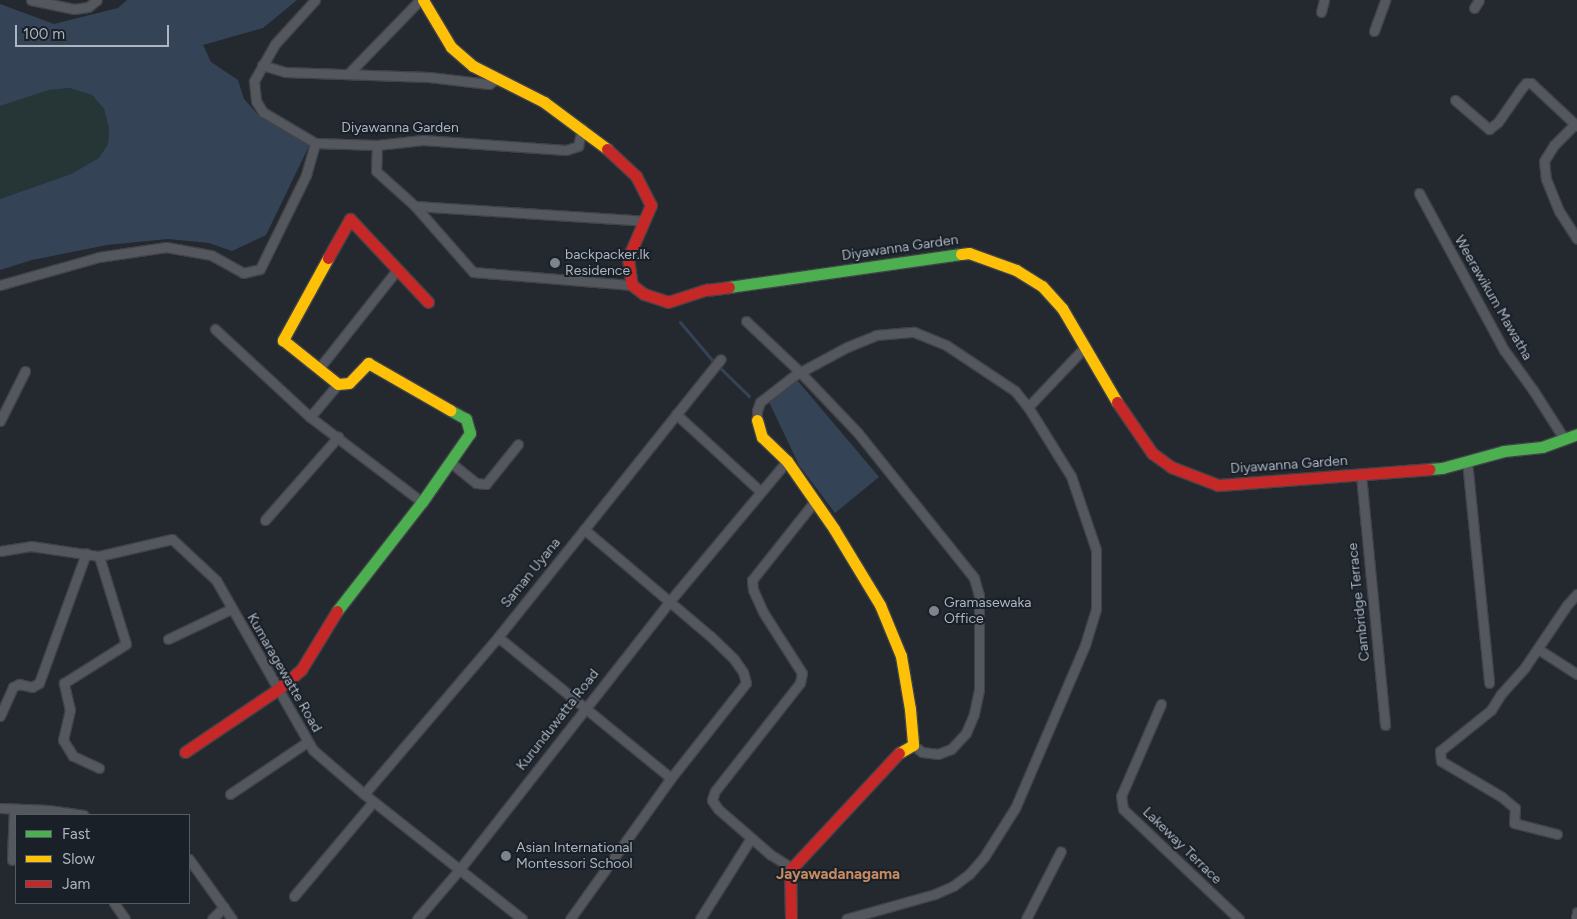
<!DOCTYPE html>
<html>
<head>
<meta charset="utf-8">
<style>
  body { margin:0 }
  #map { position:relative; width:1577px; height:919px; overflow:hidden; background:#24292f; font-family:Figtree,sans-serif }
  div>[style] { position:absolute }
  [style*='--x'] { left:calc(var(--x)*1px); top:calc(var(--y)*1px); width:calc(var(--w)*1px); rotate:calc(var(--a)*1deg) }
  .green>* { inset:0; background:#263637 }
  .water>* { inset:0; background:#354357 }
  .stream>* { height:3px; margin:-1.5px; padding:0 1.5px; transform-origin:1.5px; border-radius:1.5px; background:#354357 }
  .roads { filter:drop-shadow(1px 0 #404348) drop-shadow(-1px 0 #404348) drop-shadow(0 1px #404348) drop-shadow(0 -1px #404348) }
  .street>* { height:9px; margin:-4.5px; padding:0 4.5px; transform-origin:4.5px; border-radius:4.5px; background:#54575d }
  .fast>* { height:11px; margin:-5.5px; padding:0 5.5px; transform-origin:5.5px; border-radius:5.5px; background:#4caf50 }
  .slow>* { height:11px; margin:-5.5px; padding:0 5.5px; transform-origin:5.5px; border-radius:5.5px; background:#ffc107 }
  .jam>* { height:11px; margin:-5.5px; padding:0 5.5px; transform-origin:5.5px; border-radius:5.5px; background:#c62828 }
  .dots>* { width:14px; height:14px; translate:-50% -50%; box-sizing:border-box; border:2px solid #192028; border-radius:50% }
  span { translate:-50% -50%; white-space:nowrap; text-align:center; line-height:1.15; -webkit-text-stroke:4px #192028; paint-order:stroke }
  .street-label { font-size:14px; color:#adb5c1 }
  .poi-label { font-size:14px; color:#adb5c1 }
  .left { translate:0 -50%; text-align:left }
  .neighbourhood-label { font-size:15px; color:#c88b61; font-weight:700 }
  .legend { position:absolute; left:15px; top:814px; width:175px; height:90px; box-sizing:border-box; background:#192028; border:1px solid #545c65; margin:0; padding:6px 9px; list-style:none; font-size:15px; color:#adb5c1 }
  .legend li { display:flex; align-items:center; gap:10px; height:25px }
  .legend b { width:25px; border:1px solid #545c65 }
  .scale { position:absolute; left:15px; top:25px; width:154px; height:22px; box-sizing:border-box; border:2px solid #adb5c1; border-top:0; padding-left:6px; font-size:15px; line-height:18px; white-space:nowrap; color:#adb5c1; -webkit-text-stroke:4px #192028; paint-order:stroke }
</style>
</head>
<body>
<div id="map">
  <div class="green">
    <div style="clip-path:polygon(70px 88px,92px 95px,104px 109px,109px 127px,108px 144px,99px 158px,71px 174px,0 199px,0 106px,49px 90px)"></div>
  </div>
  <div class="water">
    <div style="clip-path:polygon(127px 0,297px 0,263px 28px,203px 45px,211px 62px,238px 80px,244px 99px,259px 116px,309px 146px,266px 235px,232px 251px,209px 243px,168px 239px,107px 245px,32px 260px,0 270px,0 199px,71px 174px,99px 158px,108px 144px,109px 128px,104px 109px,92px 95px,70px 88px,49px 90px,0 106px,0 4px,54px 24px,118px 8px)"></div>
    <div style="clip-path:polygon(797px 380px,879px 477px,835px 513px,799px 465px,768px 400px,781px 388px)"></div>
  </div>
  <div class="stream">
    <div style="--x:680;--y:322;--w:51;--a:49.8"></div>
    <div style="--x:713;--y:361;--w:50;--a:44.2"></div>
  </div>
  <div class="roads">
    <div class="street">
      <div style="--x:31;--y:0;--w:44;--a:11.8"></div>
      <div style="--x:74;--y:9;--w:14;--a:-8"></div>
      <div style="--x:88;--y:7;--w:11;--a:-38"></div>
      <div style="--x:315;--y:0;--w:59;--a:132.3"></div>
      <div style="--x:275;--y:44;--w:43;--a:119.6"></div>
      <div style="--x:254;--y:81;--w:20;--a:84"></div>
      <div style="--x:256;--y:101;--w:13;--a:58"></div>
      <div style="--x:263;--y:112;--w:61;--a:30.8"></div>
      <div style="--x:315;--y:143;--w:62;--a:1.8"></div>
      <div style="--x:377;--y:145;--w:46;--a:-6.2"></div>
      <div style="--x:423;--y:140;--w:143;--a:4"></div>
      <div style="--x:566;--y:150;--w:13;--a:-18"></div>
      <div style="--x:578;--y:146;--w:18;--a:-77"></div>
      <div style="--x:1474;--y:8;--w:9;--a:-58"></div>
      <div style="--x:1321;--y:12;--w:12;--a:-76"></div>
      <div style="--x:1374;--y:31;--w:33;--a:-70"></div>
      <div style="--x:262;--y:65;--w:24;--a:17"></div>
      <div style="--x:285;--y:72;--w:144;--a:2"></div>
      <div style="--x:429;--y:77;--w:60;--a:6.7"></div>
      <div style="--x:489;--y:84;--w:9;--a:-36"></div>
      <div style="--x:348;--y:74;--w:103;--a:-45.8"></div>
      <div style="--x:1455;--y:100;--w:45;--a:40.5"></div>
      <div style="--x:1489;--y:129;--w:11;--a:-38"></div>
      <div style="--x:1498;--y:122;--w:40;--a:-55.1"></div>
      <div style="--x:1521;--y:89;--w:8;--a:-50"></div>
      <div style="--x:1526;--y:83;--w:5;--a:0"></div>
      <div style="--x:1531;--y:83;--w:63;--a:43.1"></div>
      <div style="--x:1575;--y:124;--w:30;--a:135"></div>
      <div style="--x:1554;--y:145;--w:19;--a:122"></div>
      <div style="--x:1544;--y:161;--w:18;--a:84"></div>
      <div style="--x:1546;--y:179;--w:35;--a:68"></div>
      <div style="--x:1559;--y:211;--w:33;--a:57"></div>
      <div style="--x:377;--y:145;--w:26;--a:92"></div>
      <div style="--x:376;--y:171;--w:52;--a:41.9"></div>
      <div style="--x:415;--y:206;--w:88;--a:48.7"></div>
      <div style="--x:473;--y:272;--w:160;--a:4.7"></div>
      <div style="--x:1419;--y:193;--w:179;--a:61.6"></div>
      <div style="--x:1504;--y:350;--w:49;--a:54.1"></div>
      <div style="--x:1533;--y:390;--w:59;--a:57.4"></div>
      <div style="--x:415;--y:206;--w:230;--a:3.7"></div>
      <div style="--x:0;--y:285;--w:103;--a:-15.8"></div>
      <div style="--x:99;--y:257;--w:68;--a:-8.5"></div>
      <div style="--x:166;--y:247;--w:46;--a:10.1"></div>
      <div style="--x:211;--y:255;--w:37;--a:29"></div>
      <div style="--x:243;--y:273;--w:17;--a:-13"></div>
      <div style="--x:260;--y:269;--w:105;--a:-63.9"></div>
      <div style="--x:306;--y:175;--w:33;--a:-74"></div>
      <div style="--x:746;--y:321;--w:74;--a:43.4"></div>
      <div style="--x:800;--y:372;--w:84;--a:46.4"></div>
      <div style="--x:858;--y:433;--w:186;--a:51.3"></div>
      <div style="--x:974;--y:578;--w:18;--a:74"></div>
      <div style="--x:979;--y:595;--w:95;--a:90"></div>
      <div style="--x:979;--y:690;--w:25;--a:102"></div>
      <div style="--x:974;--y:714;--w:21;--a:113"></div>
      <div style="--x:966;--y:733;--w:22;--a:133"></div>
      <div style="--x:951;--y:749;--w:14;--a:159"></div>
      <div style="--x:938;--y:754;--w:16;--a:-173"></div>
      <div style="--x:922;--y:752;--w:11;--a:-142"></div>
      <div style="--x:215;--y:329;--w:129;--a:42.8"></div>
      <div style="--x:310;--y:417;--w:141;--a:37.2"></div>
      <div style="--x:320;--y:367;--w:124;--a:-51.6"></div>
      <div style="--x:1028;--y:407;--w:83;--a:-46.5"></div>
      <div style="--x:676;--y:414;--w:114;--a:42.5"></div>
      <div style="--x:310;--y:417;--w:43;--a:-49.7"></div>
      <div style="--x:757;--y:420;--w:9;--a:-90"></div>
      <div style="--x:757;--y:411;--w:9;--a:-72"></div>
      <div style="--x:760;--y:402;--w:44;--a:-37.6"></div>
      <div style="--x:795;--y:375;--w:59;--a:-28.3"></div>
      <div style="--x:847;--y:347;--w:31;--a:-22"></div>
      <div style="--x:876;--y:335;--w:38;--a:-5"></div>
      <div style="--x:914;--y:332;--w:35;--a:22"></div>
      <div style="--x:946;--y:345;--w:83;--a:33.7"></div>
      <div style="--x:1015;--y:391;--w:21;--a:51"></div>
      <div style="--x:1028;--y:407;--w:81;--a:58.1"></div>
      <div style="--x:1071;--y:476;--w:78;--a:71.3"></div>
      <div style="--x:1096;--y:550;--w:59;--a:90"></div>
      <div style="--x:1096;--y:609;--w:38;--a:107"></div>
      <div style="--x:1085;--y:645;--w:177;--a:113.2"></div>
      <div style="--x:1015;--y:808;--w:58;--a:122.3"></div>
      <div style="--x:984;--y:857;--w:23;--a:131"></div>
      <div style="--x:969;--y:874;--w:20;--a:143"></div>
      <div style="--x:953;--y:886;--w:20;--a:156"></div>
      <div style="--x:935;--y:894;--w:92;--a:164.3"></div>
      <div style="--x:0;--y:421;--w:56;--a:-63.4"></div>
      <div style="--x:1467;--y:461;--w:223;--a:84.3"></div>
      <div style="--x:450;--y:462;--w:33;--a:39"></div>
      <div style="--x:476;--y:483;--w:10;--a:6"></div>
      <div style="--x:486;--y:484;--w:51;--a:-51.3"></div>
      <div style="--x:1361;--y:475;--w:251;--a:84.5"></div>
      <div style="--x:265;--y:520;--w:111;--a:-48.7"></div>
      <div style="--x:0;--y:551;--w:31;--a:-9"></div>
      <div style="--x:31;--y:546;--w:69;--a:8.4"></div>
      <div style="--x:99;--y:556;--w:75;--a:-13.1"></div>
      <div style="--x:172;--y:539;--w:60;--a:43"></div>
      <div style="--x:216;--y:580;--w:196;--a:60.3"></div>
      <div style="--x:313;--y:750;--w:67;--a:40.8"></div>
      <div style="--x:364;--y:794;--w:201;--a:38.3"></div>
      <div style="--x:498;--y:637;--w:223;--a:39.2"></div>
      <div style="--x:168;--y:639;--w:70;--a:-25.5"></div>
      <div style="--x:1538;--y:649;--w:46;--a:32.7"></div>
      <div style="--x:1161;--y:704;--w:100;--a:113.5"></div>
      <div style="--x:1121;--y:796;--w:13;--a:81"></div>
      <div style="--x:1123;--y:809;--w:160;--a:43.5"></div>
      <div style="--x:0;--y:716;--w:32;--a:-66"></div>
      <div style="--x:13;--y:687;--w:7;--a:-27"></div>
      <div style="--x:19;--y:684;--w:13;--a:13"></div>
      <div style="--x:32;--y:687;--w:8;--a:-30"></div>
      <div style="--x:39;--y:683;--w:138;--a:-70.1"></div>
      <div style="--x:99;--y:768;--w:29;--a:-155"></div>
      <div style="--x:73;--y:756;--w:19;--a:-122"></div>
      <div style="--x:63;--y:740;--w:31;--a:-77"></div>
      <div style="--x:70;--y:710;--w:28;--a:-103"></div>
      <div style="--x:64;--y:683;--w:73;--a:-32.2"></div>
      <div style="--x:126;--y:644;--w:92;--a:-107.1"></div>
      <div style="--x:230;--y:794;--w:93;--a:-34"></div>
      <div style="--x:364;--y:794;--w:206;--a:-49.5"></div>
      <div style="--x:498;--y:637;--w:356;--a:-51.3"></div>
      <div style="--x:0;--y:808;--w:48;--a:2.4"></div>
      <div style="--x:48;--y:810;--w:36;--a:8"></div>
      <div style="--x:1557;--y:834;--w:44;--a:-165.7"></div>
      <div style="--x:1514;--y:823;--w:15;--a:-86"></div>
      <div style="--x:1515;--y:808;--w:17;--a:-140"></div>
      <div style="--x:1502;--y:797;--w:71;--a:-149.5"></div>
      <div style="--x:1441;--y:761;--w:10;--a:-96"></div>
      <div style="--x:1440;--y:751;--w:65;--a:-38.8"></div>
      <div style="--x:1491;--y:710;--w:19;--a:-58"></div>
      <div style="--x:1501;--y:694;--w:36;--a:-48"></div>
      <div style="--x:1525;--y:667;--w:75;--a:-55.9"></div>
      <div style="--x:1567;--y:605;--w:15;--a:-48"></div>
      <div style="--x:189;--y:859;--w:74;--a:54.4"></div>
      <div style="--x:12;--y:860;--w:51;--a:-87.8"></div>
      <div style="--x:792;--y:868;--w:25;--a:-148"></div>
      <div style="--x:771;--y:855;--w:70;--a:-139"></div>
      <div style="--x:718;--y:809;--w:11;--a:-124"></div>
      <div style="--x:712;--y:800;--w:9;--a:-72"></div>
      <div style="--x:715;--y:791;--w:137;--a:-51.8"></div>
      <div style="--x:800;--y:683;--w:10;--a:-79"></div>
      <div style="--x:802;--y:673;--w:72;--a:-122.6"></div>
      <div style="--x:763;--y:612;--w:24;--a:-114"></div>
      <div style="--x:753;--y:590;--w:10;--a:-96"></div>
      <div style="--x:752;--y:580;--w:100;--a:-51.5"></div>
      <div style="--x:294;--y:896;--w:123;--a:-50"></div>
      <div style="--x:114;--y:903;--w:19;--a:55"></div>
      <div style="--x:212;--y:919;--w:17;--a:-45"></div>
      <div style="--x:417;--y:919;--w:65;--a:-49.4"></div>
      <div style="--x:459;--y:870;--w:340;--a:-51.9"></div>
      <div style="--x:669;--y:602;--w:184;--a:-50.1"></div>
      <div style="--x:570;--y:919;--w:173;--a:-54.4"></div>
      <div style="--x:671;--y:778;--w:121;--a:-51.7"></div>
      <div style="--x:746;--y:683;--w:11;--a:-105"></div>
      <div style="--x:743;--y:672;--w:16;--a:-125"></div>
      <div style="--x:734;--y:659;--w:33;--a:-136"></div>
      <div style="--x:710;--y:636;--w:165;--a:-139.7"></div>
      <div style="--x:700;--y:919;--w:96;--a:-57.8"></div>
      <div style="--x:1026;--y:919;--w:76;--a:-62.8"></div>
      <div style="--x:1576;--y:919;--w:7;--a:-82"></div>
    </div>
    <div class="fast">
      <div style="--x:729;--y:287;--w:234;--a:-8.1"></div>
      <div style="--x:1429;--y:469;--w:13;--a:-4"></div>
      <div style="--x:1442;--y:468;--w:64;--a:-15.3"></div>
      <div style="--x:1504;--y:451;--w:38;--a:-6"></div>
      <div style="--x:1542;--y:447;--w:37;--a:-20"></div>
      <div style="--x:337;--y:611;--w:138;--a:-52.1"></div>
      <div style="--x:422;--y:502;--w:84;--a:-55.2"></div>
      <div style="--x:470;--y:433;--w:15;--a:-106"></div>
      <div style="--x:466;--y:419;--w:18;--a:-151"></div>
    </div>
    <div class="slow">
      <div style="--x:423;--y:0;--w:55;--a:59.2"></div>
      <div style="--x:451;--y:47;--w:29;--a:41"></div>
      <div style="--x:473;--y:66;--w:80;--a:26.9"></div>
      <div style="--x:544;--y:102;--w:79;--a:36.7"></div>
      <div style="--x:961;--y:254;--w:8;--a:-7"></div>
      <div style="--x:969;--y:253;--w:50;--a:19.9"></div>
      <div style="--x:1016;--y:270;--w:31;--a:32"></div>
      <div style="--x:1042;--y:286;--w:30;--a:48"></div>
      <div style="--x:1062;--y:308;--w:109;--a:59.7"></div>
      <div style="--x:328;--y:258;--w:94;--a:118.8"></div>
      <div style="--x:283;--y:340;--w:70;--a:38.7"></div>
      <div style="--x:338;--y:384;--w:11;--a:-5"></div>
      <div style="--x:349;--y:383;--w:28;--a:-46"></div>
      <div style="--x:368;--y:363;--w:95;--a:29.8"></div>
      <div style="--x:757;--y:420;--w:18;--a:74"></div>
      <div style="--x:762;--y:437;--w:35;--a:44"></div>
      <div style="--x:787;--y:461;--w:83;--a:55.3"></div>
      <div style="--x:834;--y:529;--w:89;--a:58.8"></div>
      <div style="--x:880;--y:605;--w:55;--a:67.6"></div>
      <div style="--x:901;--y:656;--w:54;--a:80.4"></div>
      <div style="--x:910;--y:709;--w:36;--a:85"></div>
      <div style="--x:913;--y:745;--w:16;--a:150"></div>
    </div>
    <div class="jam">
      <div style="--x:607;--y:149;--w:40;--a:43"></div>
      <div style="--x:636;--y:176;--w:33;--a:63"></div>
      <div style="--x:651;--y:205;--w:58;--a:113.5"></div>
      <div style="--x:628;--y:258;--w:27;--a:82"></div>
      <div style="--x:632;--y:285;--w:15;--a:37"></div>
      <div style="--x:644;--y:294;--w:25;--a:18"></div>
      <div style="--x:668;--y:302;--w:40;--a:-18"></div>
      <div style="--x:706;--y:290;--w:23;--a:-7"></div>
      <div style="--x:328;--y:258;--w:45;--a:-60.6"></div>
      <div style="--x:350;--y:219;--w:114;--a:46.8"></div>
      <div style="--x:1117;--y:402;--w:62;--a:55.5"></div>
      <div style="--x:1152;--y:453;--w:24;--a:36"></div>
      <div style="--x:1171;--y:467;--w:50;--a:21"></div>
      <div style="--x:1218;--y:485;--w:212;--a:-4.3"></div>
      <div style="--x:185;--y:752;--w:111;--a:-34"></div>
      <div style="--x:277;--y:690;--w:31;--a:-40"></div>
      <div style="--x:301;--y:670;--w:69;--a:-58.6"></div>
      <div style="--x:791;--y:919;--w:39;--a:-91"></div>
      <div style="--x:790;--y:880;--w:12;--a:-81"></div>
      <div style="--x:792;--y:868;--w:157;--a:-47.1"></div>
    </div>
  </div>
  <div class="dots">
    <div style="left:555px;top:263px;background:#7d848e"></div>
    <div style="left:934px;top:611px;background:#7d848e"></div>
    <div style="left:506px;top:856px;background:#7d848e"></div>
  </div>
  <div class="street-label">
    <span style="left:400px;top:128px">Diyawanna Garden</span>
    <span style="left:900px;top:248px;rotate:-8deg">Diyawanna Garden</span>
    <span style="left:1493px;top:298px;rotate:60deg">Weerawikum Mawatha</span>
    <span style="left:1289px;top:465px;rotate:-4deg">Diyawanna Garden</span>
    <span style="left:531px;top:573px;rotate:-51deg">Saman Uyana</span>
    <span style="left:1359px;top:602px;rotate:-96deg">Cambridge Terrace</span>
    <span style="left:284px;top:673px;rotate:60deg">Kumaragewatte Road</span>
    <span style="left:558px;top:720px;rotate:-52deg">Kurunduwatta Road</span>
    <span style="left:1182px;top:846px;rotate:44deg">Lakeway Terrace</span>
  </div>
  <div class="poi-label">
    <span class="left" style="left:565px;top:263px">backpacker.lk<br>Residence</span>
    <span class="left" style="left:944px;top:611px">Gramasewaka<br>Office</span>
    <span class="left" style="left:516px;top:856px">Asian International<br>Montessori School</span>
  </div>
  <div class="neighbourhood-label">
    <span style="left:838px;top:875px">Jayawadanagama</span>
  </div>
  <ul class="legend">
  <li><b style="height:6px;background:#4caf50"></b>Fast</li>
  <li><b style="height:6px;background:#ffc107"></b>Slow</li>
  <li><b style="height:6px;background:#c62828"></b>Jam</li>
  </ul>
  <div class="scale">100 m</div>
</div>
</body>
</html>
